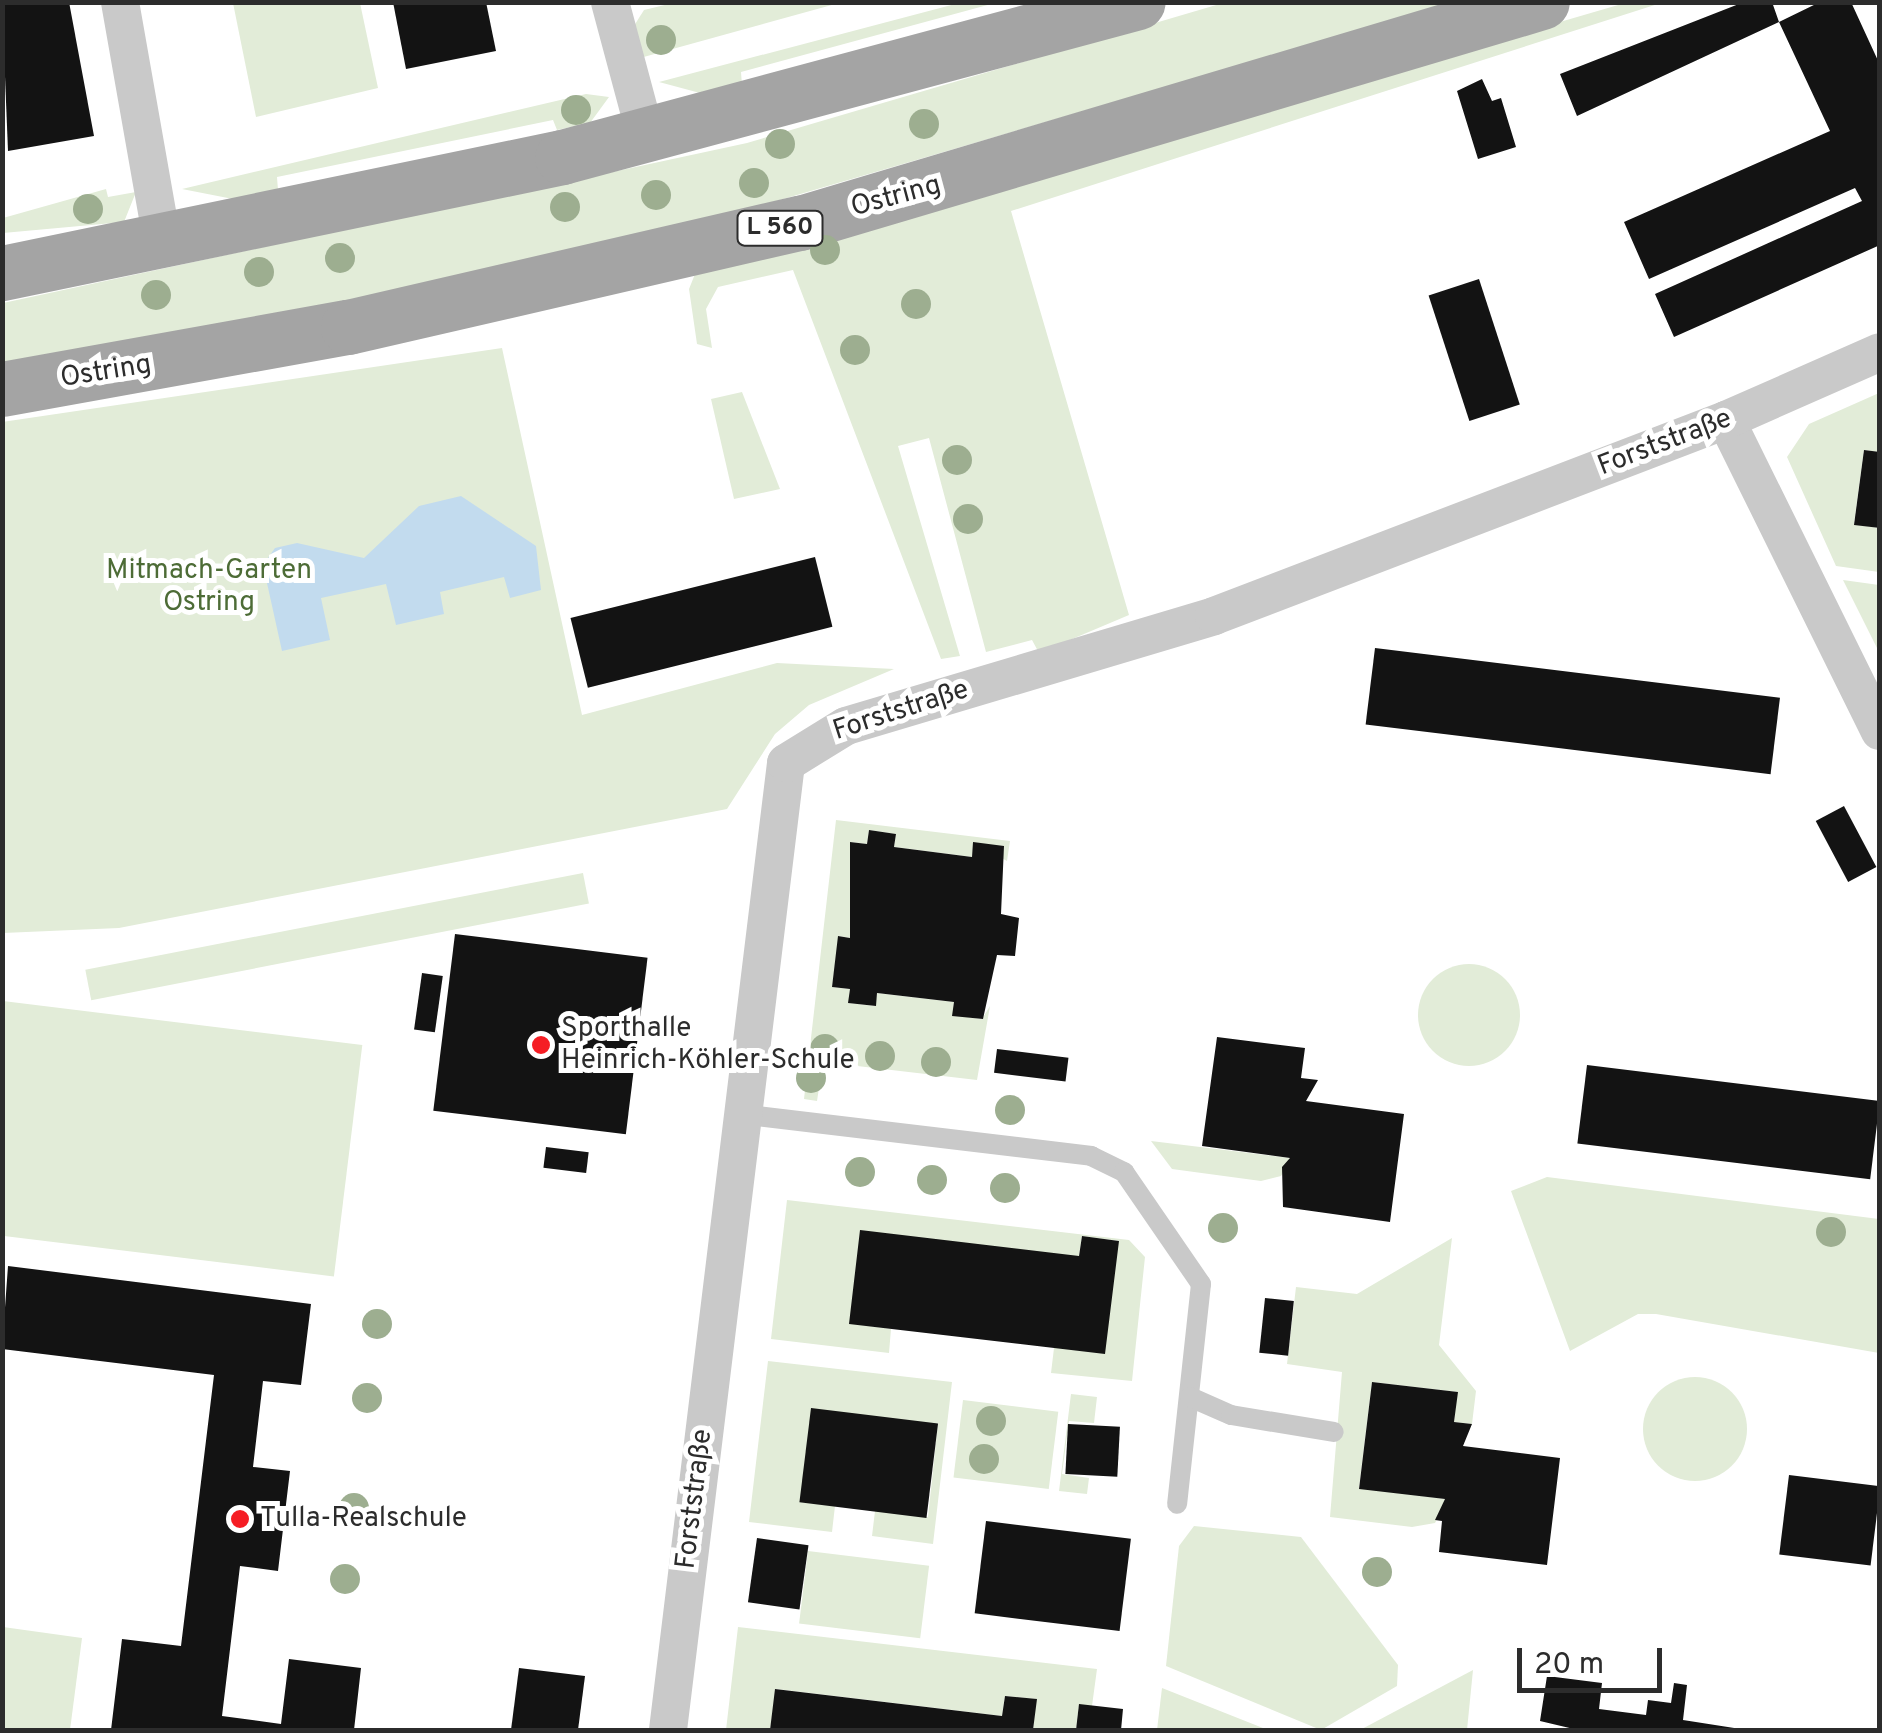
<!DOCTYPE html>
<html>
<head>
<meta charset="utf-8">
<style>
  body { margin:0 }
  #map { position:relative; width:1882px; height:1733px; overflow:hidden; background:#fff; font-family:Overpass,sans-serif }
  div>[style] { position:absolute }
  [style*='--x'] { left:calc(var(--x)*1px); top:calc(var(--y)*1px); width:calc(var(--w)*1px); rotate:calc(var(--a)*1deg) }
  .green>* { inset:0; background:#e2ecd8; transform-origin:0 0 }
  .round { border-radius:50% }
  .water>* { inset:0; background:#c2dbee }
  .building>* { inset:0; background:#131313; transform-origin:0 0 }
  .lane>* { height:20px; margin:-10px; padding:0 10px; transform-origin:10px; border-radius:10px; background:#c9c9c9 }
  .street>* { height:38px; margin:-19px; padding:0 19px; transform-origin:19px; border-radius:19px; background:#c9c9c9 }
  .primary>* { height:55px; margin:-27.5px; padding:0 27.5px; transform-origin:27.5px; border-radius:27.5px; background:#a4a4a4 }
  .trees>* { width:30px; height:30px; margin:-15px; border-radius:50%; background:#9dae90 }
  .dots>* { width:28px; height:28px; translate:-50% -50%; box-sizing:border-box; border:5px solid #fff; border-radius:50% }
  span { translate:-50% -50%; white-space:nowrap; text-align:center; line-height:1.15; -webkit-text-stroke:10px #fff; paint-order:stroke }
  .shield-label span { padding:2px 8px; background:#fff; border:2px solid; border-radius:8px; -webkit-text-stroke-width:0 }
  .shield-label { font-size:25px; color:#2c2c2c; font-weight:700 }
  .street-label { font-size:28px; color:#2c2c2c }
  .park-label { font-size:28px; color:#4d6c36 }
  .poi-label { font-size:28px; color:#2c2c2c }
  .left { translate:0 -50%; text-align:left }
  .frame { position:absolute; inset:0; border:5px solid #2c2c2c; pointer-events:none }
  .scale { position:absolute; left:1517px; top:1648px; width:145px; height:45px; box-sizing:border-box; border:5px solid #2c2c2c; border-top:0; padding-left:12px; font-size:30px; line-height:35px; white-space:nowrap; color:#2c2c2c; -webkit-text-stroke:8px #fff; paint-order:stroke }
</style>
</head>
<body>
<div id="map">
  <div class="green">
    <div style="clip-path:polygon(233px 3px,360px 3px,378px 88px,256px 117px)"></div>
    <div style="clip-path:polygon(673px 3px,839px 3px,640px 58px,632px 29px,644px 10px)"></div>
    <div style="clip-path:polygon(959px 3px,995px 3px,741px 72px,742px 85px,700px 93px,659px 82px)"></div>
    <div style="clip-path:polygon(1223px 3px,1452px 3px,637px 242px,309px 312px,3px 363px,3px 303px,747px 143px)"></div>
    <div style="clip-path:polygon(1625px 3px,1661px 3px,1011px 211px,1129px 615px,1039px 653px,1032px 640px,986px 652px,929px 438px,898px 446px,960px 656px,941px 659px,793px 270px,718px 287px,706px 309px,712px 348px,697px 344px,689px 289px,695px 274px)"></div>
    <div style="clip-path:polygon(586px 94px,609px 97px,590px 123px,557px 130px,553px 120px,277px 177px,278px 190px,233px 199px,182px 189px)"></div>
    <div style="clip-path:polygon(106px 189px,108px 197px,136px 192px,124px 222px,3px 233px,3px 218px)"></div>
    <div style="clip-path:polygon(502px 348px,582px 715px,777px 663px,894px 669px,809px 705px,775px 734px,727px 809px,119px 928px,3px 933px,2px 422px)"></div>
    <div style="clip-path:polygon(742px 392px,780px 489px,734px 499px,711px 399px)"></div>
    <div style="clip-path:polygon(1879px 393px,1879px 452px,1864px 450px,1854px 524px,1879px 528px,1879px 572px,1836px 566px,1787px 457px,1809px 424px)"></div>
    <div style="clip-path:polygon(1843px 580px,1879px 585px,1879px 652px)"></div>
    <div style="clip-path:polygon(836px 820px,1010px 841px,1007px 861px,974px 843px,972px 857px,894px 847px,896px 834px,869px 830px,867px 844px,850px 842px,850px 938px,839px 936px,832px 987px,850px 989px,849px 1003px,875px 1006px,877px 993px,954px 1002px,953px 1015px,982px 1019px,990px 1006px,977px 1080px,823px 1062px,817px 1101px,804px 1099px)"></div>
    <div style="left:583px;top:873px;width:31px;height:507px;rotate:79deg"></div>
    <div class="round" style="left:1418px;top:964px;width:102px;height:102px"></div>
    <div style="left:3px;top:1001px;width:362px;height:233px;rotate:7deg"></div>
    <div style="clip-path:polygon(1151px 1141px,1290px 1158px,1290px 1161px,1281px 1176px,1261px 1181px,1172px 1169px)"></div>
    <div style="clip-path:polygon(1547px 1177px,1879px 1219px,1879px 1353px,1656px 1314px,1638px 1314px,1570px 1351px,1511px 1191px)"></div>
    <div style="clip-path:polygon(787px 1200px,1129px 1240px,1145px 1257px,1132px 1381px,1051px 1373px,1054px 1348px,1119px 1241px,1082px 1236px,1079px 1256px,849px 1323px,891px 1329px,889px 1353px,771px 1339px)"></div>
    <div style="clip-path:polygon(1452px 1238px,1439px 1345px,1476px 1391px,1472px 1424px,1454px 1422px,1457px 1392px,1372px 1382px,1359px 1488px,1445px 1499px,1444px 1506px,1435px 1523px,1412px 1527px,1330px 1517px,1342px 1372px,1287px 1364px,1296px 1287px,1357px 1294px)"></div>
    <div style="clip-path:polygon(768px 1361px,952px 1382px,933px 1544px,872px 1536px,875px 1511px,928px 1517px,938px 1423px,800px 1502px,835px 1506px,832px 1532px,749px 1522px)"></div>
    <div class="round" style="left:1643px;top:1377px;width:104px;height:104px"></div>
    <div style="clip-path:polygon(1071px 1394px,1097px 1397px,1094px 1423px,1069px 1421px,1062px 1474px,1089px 1478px,1087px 1494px,1059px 1491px)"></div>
    <div style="left:963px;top:1400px;width:96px;height:78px;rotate:7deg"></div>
    <div style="clip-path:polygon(1194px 1526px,1301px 1537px,1398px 1665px,1397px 1686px,1321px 1730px,1166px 1666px,1179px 1546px)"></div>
    <div style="left:808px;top:1551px;width:122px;height:73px;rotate:7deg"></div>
    <div style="clip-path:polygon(3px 1627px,82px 1638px,70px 1730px,3px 1730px)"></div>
    <div style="clip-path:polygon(738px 1627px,1097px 1669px,1092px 1706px,1079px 1705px,1076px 1730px,1033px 1730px,1036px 1699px,1005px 1696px,1002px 1716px,776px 1689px,770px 1730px,726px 1730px)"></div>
    <div style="clip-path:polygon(1473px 1670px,1467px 1730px,1360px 1730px)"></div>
    <div style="clip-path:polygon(1162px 1688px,1268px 1730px,1157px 1730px)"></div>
  </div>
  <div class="water">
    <div style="clip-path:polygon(461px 496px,536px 546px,541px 590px,510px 598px,504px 577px,440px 592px,444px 614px,396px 625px,386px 584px,321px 598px,330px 640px,282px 651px,263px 565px,275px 548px,297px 543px,364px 558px,419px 506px)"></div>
  </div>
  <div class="building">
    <div style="clip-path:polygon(2px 2px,69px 2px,94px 136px,8px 151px)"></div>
    <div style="clip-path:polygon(393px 2px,486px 2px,496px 51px,406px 69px)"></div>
    <div style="clip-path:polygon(1744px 2px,1772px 2px,1779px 22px,1820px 2px,1851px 2px,1880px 65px,1880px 245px,1674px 337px,1655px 294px,1862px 201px,1855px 188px,1649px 279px,1624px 222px,1830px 131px,1779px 22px,1577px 116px,1560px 74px)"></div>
    <div style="clip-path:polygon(1482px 79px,1492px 101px,1501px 98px,1516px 147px,1478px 159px,1457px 91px)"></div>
    <div style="left:1479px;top:279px;width:132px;height:53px;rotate:72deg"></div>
    <div style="clip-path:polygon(1864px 450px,1880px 452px,1880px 528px,1854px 525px)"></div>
    <div style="left:815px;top:557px;width:72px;height:252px;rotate:76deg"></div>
    <div style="left:1375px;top:648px;width:408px;height:77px;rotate:7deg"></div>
    <div style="left:1844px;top:806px;width:69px;height:32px;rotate:62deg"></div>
    <div style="clip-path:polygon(869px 830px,896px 834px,894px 847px,972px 857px,973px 842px,1004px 846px,1001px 914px,1019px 918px,1015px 956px,997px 955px,983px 1019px,952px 1016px,954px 1002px,877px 993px,876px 1006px,848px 1003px,850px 989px,832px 987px,838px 936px,850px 938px,850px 842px,867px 844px)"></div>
    <div style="left:455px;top:934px;width:194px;height:178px;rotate:7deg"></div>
    <div style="left:422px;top:973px;width:21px;height:57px;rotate:8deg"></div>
    <div style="clip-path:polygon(1217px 1037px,1305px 1048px,1301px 1078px,1318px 1080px,1306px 1101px,1404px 1114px,1390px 1222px,1283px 1207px,1282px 1167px,1290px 1158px,1202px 1146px)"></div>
    <div style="left:997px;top:1049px;width:72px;height:24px;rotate:7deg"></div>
    <div style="left:1587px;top:1065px;width:295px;height:79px;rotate:7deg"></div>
    <div style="left:546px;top:1147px;width:43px;height:21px;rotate:7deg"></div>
    <div style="clip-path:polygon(860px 1230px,1079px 1256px,1082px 1236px,1119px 1241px,1105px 1354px,849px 1324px)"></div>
    <div style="clip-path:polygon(8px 1266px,311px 1304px,301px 1385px,263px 1381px,253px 1467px,290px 1471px,278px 1571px,240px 1566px,222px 1716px,281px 1724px,289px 1659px,361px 1668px,354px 1730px,111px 1730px,122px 1639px,181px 1646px,214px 1375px,2px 1349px)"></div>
    <div style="left:1265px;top:1298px;width:29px;height:55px;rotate:6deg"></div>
    <div style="clip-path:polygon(1372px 1382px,1458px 1392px,1454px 1422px,1472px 1424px,1463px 1446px,1560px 1458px,1547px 1565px,1439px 1552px,1442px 1521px,1435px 1520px,1445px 1499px,1359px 1489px)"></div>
    <div style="left:811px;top:1408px;width:128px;height:95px;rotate:7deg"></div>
    <div style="left:1068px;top:1424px;width:52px;height:50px;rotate:3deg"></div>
    <div style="left:1789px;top:1475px;width:92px;height:80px;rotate:7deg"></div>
    <div style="left:986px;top:1521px;width:146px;height:93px;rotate:7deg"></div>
    <div style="left:757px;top:1538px;width:52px;height:65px;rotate:8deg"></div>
    <div style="clip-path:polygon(519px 1668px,585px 1676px,578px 1730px,511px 1730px)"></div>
    <div style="clip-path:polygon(1547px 1676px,1602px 1683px,1599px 1709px,1646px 1715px,1648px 1700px,1671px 1703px,1674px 1683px,1687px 1685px,1683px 1720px,1747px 1730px,1578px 1730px,1540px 1721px)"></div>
    <div style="clip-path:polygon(775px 1689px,1002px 1716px,1005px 1696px,1037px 1699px,1033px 1730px,770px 1730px)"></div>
    <div style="clip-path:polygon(1079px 1704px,1123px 1709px,1121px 1730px,1076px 1730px)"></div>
  </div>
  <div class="lane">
    <div style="--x:740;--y:1114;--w:354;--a:6.8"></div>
    <div style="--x:1091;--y:1156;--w:37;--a:26"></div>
    <div style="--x:1124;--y:1172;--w:136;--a:55.5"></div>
    <div style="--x:1201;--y:1284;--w:221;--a:96.2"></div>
    <div style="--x:1190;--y:1397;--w:45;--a:23.7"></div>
    <div style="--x:1231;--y:1415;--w:104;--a:9.4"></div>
  </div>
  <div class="street">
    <div style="--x:120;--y:2;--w:242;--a:80"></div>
    <div style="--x:610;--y:2;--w:139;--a:75"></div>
    <div style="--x:1726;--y:420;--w:347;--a:63.7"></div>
    <div style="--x:668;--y:1730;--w:974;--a:-83.04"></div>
    <div style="--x:786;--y:763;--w:70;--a:-31.7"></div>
    <div style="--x:846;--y:726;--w:384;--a:-16.6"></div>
    <div style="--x:1214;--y:616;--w:548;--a:-20.95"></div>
    <div style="--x:1726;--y:420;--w:168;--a:-23.8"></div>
  </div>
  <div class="primary">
    <div style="--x:2;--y:273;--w:572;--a:-11.7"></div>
    <div style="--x:562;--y:157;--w:596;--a:-15.06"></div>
    <div style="--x:2;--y:389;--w:352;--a:-10.2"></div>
    <div style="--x:348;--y:327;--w:464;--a:-13"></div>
    <div style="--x:800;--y:223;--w:774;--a:-16.59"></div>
  </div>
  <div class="trees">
    <div style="left:661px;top:40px"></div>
    <div style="left:576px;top:110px"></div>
    <div style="left:924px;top:124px"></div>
    <div style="left:780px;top:144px"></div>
    <div style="left:754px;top:183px"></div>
    <div style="left:656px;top:195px"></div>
    <div style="left:565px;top:207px"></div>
    <div style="left:88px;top:209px"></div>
    <div style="left:825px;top:250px"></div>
    <div style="left:340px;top:258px"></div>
    <div style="left:259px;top:272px"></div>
    <div style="left:156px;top:295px"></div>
    <div style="left:916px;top:304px"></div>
    <div style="left:855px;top:350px"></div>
    <div style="left:957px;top:460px"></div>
    <div style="left:968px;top:519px"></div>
    <div style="left:825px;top:1049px"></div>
    <div style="left:880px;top:1056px"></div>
    <div style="left:936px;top:1062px"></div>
    <div style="left:811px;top:1078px"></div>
    <div style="left:1010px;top:1110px"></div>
    <div style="left:860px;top:1172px"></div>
    <div style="left:932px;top:1180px"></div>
    <div style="left:1005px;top:1188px"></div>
    <div style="left:1223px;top:1228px"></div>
    <div style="left:1831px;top:1232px"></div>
    <div style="left:377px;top:1324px"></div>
    <div style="left:367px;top:1398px"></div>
    <div style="left:991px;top:1421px"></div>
    <div style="left:984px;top:1459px"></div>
    <div style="left:354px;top:1508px"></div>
    <div style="left:1377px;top:1572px"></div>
    <div style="left:345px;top:1579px"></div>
  </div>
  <div class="dots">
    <div style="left:541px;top:1045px;background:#f51d24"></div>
    <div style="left:240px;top:1519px;background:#f51d24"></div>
  </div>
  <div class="shield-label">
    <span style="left:780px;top:228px">L 560</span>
  </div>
  <div class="street-label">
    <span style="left:896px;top:197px;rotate:-15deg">Ostring</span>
    <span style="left:106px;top:372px;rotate:-9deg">Ostring</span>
    <span style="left:1665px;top:443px;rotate:-21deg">Forststraße</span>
    <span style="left:901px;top:711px;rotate:-18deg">Forststraße</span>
    <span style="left:695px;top:1499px;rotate:-83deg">Forststraße</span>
  </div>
  <div class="park-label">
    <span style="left:209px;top:587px">Mitmach-Garten<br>Ostring</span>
  </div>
  <div class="poi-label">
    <span class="left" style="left:561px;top:1045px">Sporthalle<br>Heinrich-Köhler-Schule</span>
    <span class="left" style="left:260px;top:1519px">Tulla-Realschule</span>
  </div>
  <div class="frame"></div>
  <div class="scale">20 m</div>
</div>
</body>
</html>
